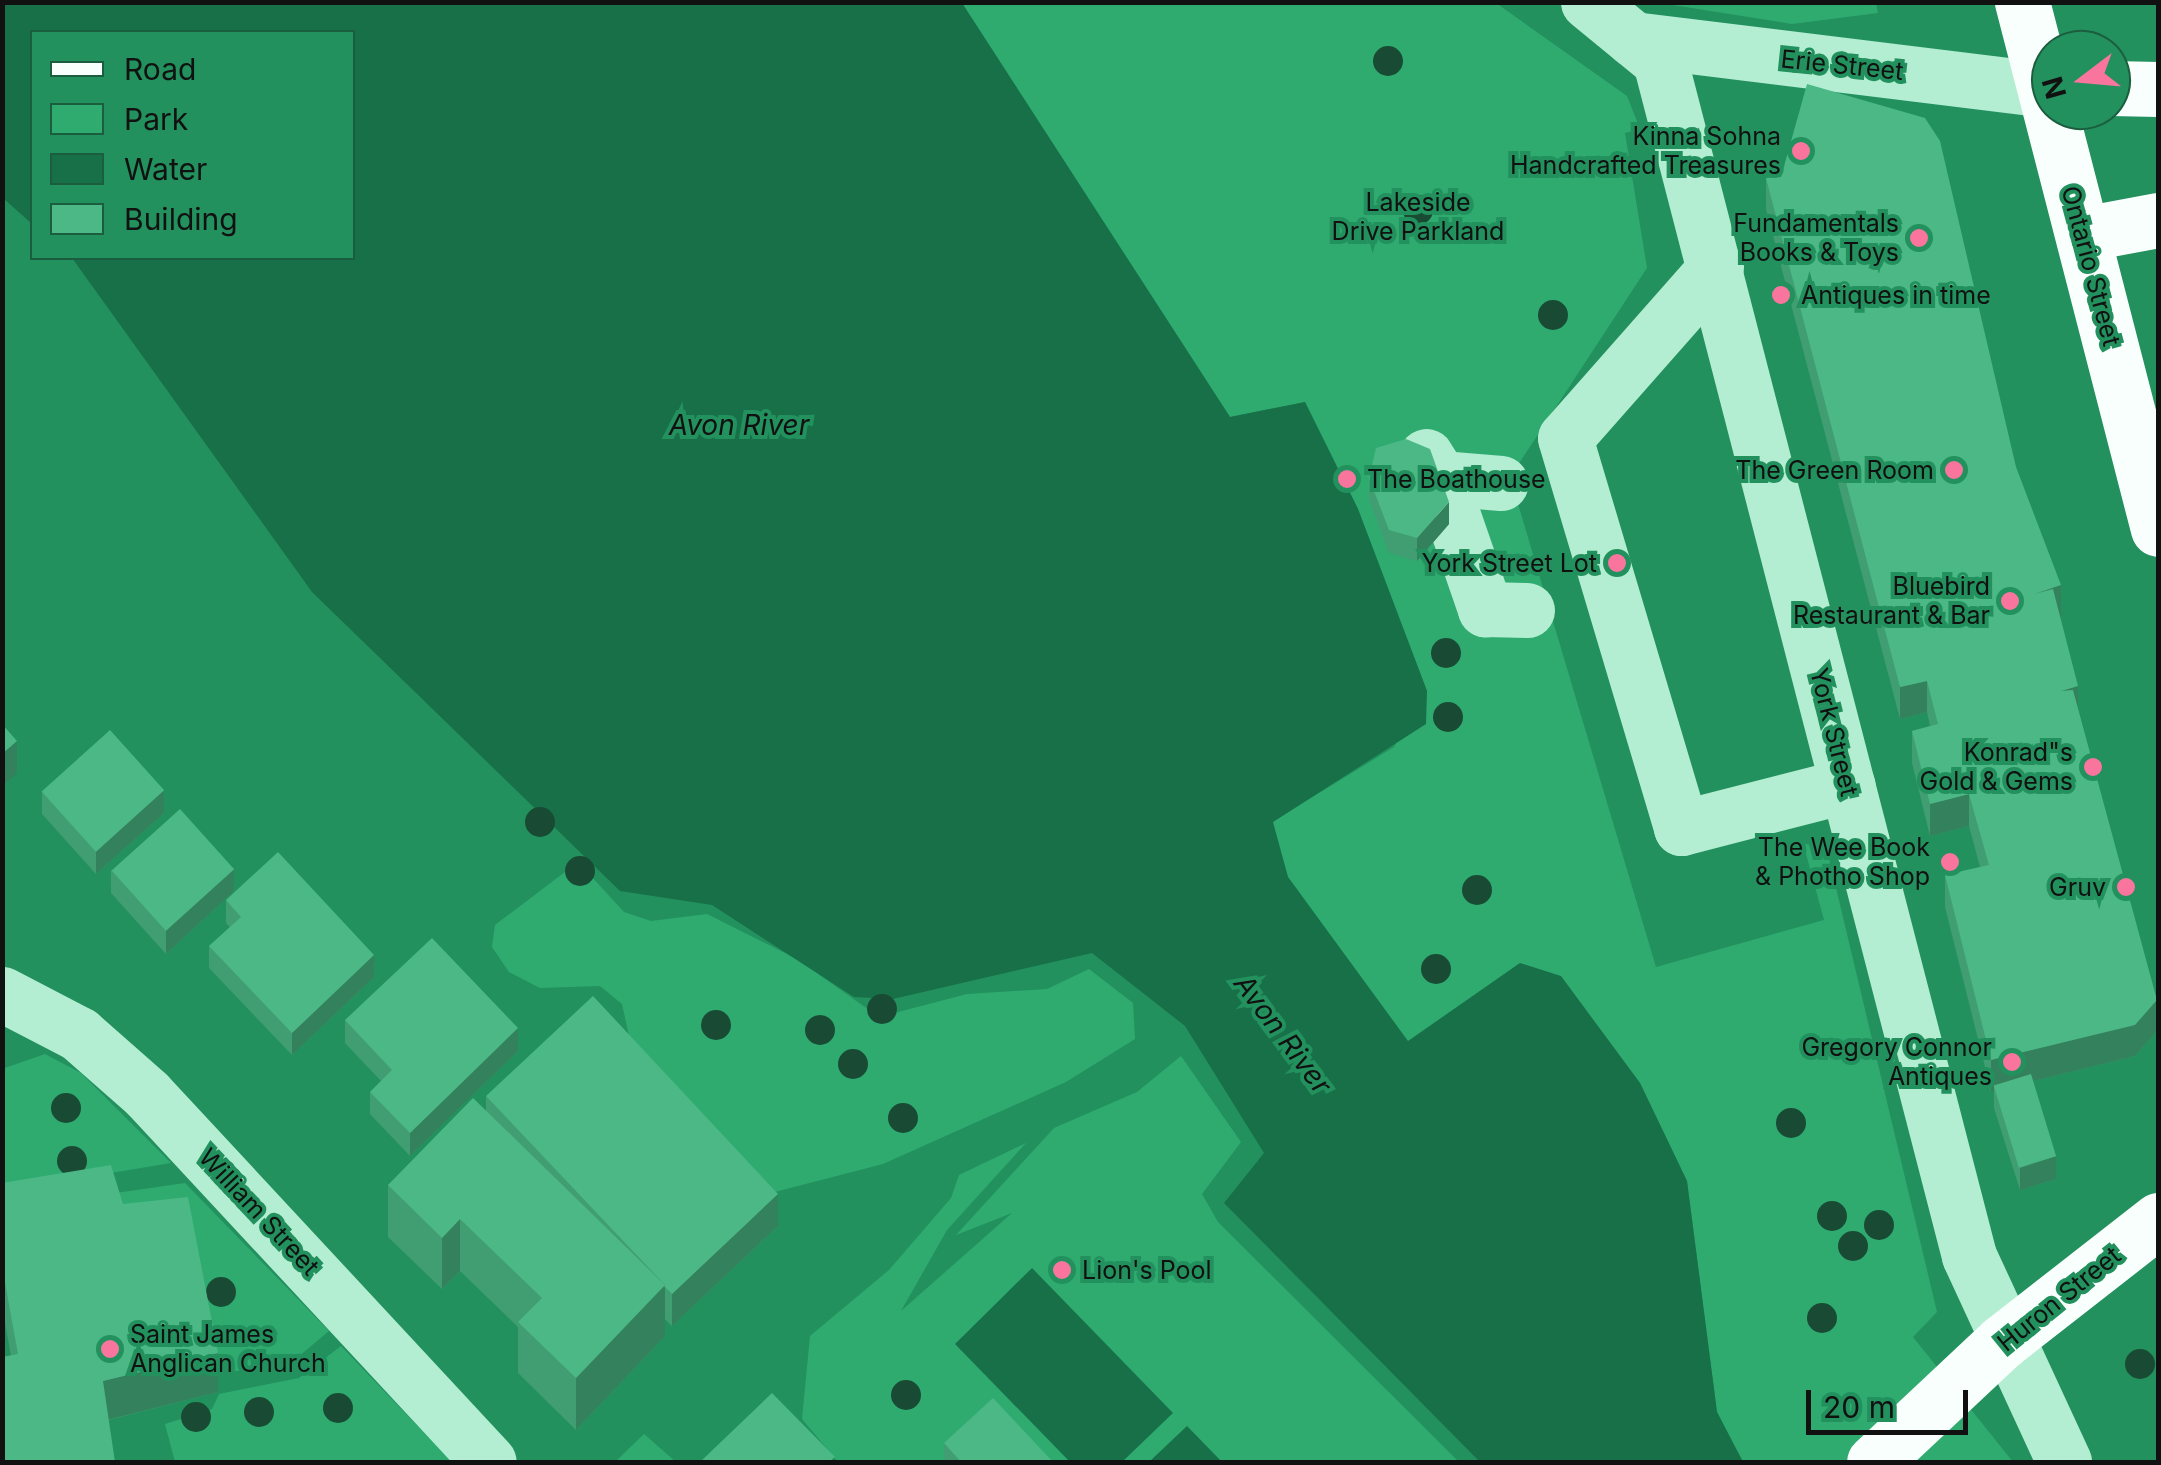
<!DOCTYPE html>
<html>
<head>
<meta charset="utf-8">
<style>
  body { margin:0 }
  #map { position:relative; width:2161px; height:1465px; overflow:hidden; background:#22915e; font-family:Inter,sans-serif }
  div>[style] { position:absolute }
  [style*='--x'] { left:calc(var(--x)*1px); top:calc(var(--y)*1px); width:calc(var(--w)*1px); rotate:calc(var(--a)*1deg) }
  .green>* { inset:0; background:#2fab70 }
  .water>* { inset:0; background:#187049 }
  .minor>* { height:55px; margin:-27.5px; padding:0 27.5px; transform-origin:27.5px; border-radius:27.5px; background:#b3edd2 }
  .major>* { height:55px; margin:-27.5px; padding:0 27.5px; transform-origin:27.5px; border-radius:27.5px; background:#f9fffc }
  .trees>* { width:30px; height:30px; margin:-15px; border-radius:50%; background:#194b34 }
  .wall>* { inset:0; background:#409e72 }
  .shaded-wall>* { inset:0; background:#34815d }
  .building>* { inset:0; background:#4bb885; transform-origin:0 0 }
  .dots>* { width:28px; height:28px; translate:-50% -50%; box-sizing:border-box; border:5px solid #22915e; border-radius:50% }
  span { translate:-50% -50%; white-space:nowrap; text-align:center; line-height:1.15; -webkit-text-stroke:8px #22915e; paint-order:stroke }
  .street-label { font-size:25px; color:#111 }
  .poi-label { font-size:25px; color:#111 }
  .right { translate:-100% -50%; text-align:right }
  .left { translate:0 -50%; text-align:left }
  .park-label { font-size:25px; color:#111 }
  .water-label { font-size:28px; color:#111; font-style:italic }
  .frame { position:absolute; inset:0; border:5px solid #111; pointer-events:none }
  .legend { position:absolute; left:30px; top:30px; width:325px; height:230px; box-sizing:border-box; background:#22915e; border:2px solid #1b5e3f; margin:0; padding:12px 18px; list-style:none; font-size:30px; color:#111 }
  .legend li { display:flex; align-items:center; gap:20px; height:50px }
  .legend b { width:50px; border:2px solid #1b5e3f }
  .north { position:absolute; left:2031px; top:30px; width:100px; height:100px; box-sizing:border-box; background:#22915e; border:2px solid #1b5e3f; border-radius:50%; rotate:254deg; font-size:28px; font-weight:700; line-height:40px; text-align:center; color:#111 }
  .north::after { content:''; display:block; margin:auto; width:35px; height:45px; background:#f9759e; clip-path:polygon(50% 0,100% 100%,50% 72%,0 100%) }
  .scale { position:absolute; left:1806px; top:1390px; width:162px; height:45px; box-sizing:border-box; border:5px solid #111; border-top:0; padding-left:12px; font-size:30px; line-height:35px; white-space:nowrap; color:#111; -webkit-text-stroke:8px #22915e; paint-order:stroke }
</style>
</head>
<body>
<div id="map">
  <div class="green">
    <div style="clip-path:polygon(962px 3px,1496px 3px,1627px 96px,1640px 129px,1625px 133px,1647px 268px,1510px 477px,1656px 967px,1824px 920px,1803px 843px,1827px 850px,1937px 1312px,1913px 1337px,2013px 1462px,1743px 1462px,1717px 1412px,1687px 1181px,1640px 1083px,1561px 977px,1520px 963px,1408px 1042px,1288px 877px,1272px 822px,1394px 747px,1427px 691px,1358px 509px,1305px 402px,1230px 417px)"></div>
    <div style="clip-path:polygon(1876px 3px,1878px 13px,1792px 24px,1660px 3px)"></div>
    <div style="clip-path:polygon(578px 862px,624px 912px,651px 921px,707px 914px,797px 959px,879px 1017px,967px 994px,1047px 989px,1089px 969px,1133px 1003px,1135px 1039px,1066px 1082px,883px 1164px,767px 1194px,631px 1045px,622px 1004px,600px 986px,540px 988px,509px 972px,492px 947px,495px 925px)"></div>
    <div style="clip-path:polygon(45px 1054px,81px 1073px,171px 1163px,3px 1191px,2px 1069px)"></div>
    <div style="clip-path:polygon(1181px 1056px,1241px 1142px,1202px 1194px,1218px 1222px,1459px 1462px,838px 1462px,802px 1419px,810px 1336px,889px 1270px,951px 1198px,959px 1175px,1026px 1143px,947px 1230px,901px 1311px,1012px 1213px,956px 1235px,1054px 1128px,1137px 1092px)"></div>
    <div style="clip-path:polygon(185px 1183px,329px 1331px,292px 1362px,200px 1377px,117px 1211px,74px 1199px)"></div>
    <div style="clip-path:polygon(341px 1346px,452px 1462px,175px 1462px,165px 1424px,212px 1409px,219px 1394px,299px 1378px)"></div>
    <div style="clip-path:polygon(644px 1434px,676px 1462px,615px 1462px)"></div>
  </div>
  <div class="water">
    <div style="clip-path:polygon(3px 2px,962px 3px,1230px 417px,1305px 402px,1358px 509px,1427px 691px,1426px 724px,1273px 822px,1288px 877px,1408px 1041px,1520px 963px,1561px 976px,1640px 1083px,1687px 1181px,1717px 1412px,1743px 1462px,1480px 1462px,1224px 1203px,1264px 1153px,1185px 1026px,1092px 953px,893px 999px,854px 997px,712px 905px,620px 891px,312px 592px,72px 258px,352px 258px,352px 32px,32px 32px,32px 224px,3px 198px)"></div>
    <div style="clip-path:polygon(1032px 1268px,1173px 1413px,1122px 1462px,1070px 1462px,955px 1344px)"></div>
    <div style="clip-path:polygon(1187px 1426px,1222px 1462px,1149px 1462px)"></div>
  </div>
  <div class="minor">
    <div style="--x:1588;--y:2;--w:93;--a:39.3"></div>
    <div style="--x:1660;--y:61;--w:1234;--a:75.5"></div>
    <div style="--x:1969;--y:1256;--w:227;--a:65.2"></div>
    <div style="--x:1633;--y:39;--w:413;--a:7"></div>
    <div style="--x:1716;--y:267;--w:228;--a:131.4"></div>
    <div style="--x:1565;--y:438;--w:407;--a:73.4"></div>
    <div style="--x:1681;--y:828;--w:172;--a:-14.4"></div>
    <div style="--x:1426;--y:456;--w:26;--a:58"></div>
    <div style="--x:1440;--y:478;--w:61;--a:4.7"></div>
    <div style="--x:1440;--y:478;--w:139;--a:71"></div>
    <div style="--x:1485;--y:609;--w:42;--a:1.4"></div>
    <div style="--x:2;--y:994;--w:87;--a:27.5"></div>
    <div style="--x:79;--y:1034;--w:91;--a:41.4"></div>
    <div style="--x:147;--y:1094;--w:502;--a:47.1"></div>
  </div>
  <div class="major">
    <div style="--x:2022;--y:2;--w:544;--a:75.53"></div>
    <div style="--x:2111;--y:88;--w:47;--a:1.2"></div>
    <div style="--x:2083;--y:234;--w:76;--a:-10.6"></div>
    <div style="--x:1874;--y:1462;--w:175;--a:-43.2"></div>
    <div style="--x:2002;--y:1342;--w:198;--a:-38"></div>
  </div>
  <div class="trees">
    <div style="left:1388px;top:61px"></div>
    <div style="left:1418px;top:210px"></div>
    <div style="left:1553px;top:315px"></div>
    <div style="left:1446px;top:653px"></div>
    <div style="left:1448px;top:717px"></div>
    <div style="left:540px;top:822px"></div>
    <div style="left:580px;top:871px"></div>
    <div style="left:1477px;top:890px"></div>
    <div style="left:1436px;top:969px"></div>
    <div style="left:882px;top:1009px"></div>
    <div style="left:716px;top:1025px"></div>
    <div style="left:820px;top:1030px"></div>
    <div style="left:853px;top:1064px"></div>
    <div style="left:66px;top:1108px"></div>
    <div style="left:903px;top:1118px"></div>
    <div style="left:1791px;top:1123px"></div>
    <div style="left:72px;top:1161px"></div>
    <div style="left:1832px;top:1216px"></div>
    <div style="left:1879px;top:1225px"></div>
    <div style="left:1853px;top:1246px"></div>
    <div style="left:221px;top:1292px"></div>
    <div style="left:1822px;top:1318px"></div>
    <div style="left:2140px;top:1364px"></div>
    <div style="left:906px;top:1395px"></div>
    <div style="left:338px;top:1408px"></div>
    <div style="left:259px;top:1412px"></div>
    <div style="left:196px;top:1417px"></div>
  </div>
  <div class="wall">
    <div style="clip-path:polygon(1766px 178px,2016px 467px,2060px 617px,2078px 710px,2157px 1031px,2135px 1056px,2033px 1081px,2056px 1179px,2020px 1190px,1994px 1108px,1994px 1091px,1991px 1091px,1945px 907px,1945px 875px,1980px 867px,1969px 826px,1930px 836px,1912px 763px,1912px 731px,1930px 726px,1927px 712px,1900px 719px,1766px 209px)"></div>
    <div style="clip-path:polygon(1369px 478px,1449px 524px,1417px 561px,1389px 553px,1369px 500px)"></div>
    <div style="clip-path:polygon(42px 792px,164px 813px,96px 874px,42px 814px)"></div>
    <div style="clip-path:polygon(111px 870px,234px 891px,166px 954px,111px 893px)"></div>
    <div style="clip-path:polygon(226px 900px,374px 977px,292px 1055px,209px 968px,209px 946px,230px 927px,226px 923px)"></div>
    <div style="clip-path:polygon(345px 1020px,518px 1051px,410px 1156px,370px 1114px,370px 1092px,381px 1081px,345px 1043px)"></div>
    <div style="clip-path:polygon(486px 1096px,778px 1226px,672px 1326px,665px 1319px,665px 1336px,576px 1430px,518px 1373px,518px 1327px,460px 1271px,442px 1289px,388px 1237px,388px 1185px,486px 1111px)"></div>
    <div style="clip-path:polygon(2px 1183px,123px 1204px,218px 1392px,109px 1420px,11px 1356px,2px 1306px)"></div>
    <div style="clip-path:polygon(944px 1443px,1053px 1462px,944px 1462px)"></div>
  </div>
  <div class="shaded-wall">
    <div style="clip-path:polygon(1449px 502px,1449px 524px,1417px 561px,1417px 538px)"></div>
    <div style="clip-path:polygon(2061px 585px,2061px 617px,2034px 594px)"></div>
    <div style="clip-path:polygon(1927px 681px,1927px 712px,1900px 719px,1900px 687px)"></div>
    <div style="clip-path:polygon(2078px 686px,2078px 718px,2061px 691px)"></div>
    <div style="clip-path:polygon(17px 741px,17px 773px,2px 786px,2px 754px)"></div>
    <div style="clip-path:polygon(164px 790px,164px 813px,96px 874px,96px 852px)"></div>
    <div style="clip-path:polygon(1969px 794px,1969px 826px,1930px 836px,1930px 804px)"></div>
    <div style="clip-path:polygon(234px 869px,234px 891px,166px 954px,166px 931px)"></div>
    <div style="clip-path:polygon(374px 955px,374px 977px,292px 1055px,292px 1033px)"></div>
    <div style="clip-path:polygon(2157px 1000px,2157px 1031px,2135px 1056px,1996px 1090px,1994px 1085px,1994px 1091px,1991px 1091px,1991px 1060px)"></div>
    <div style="clip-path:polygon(518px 1028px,518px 1051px,410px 1156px,410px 1133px)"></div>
    <div style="clip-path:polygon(2056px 1156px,2056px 1179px,2020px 1190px,2020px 1168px)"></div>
    <div style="clip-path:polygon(778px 1194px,778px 1226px,672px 1326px,672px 1294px)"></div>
    <div style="clip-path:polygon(460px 1219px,460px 1271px,442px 1289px,442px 1238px)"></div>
    <div style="clip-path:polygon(665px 1285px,665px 1336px,576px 1430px,576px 1378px)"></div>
    <div style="clip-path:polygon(218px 1353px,218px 1392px,103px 1421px,103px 1381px)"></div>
  </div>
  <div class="building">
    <div style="clip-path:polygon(1807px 84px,1925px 118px,1940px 141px,2016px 467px,2061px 585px,2034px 594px,2053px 589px,2078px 686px,2061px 691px,2073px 690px,2157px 1000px,2135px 1025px,1991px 1060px,1945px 875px,1989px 865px,1969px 794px,1930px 804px,1912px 731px,1938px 724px,1927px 681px,1900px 687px,1766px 178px,1781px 177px)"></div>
    <div style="clip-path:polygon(1406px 439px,1430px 449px,1449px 502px,1417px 538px,1389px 530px,1369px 478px,1376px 448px)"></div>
    <div style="clip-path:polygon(2px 724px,17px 741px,2px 754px)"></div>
    <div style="left:110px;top:730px;width:81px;height:92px;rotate:48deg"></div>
    <div style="left:180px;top:809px;width:81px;height:92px;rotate:48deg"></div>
    <div style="clip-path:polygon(278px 852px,374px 955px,292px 1033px,209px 946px,241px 917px,226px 900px)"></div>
    <div style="clip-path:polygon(432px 938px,518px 1028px,410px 1133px,370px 1092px,392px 1070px,345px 1020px)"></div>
    <div style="clip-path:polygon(593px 996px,778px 1194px,672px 1294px,664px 1286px,665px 1285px,486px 1096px)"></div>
    <div style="left:2031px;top:1074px;width:86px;height:39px;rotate:73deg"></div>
    <div style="clip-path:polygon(473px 1098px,665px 1285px,576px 1378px,518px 1322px,542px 1298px,460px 1219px,442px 1238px,388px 1185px)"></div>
    <div style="clip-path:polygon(111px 1165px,123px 1204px,188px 1197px,218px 1353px,103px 1381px,115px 1462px,2px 1462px,2px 1357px,18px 1354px,2px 1266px,2px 1183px)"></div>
    <div style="clip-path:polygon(772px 1393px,835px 1457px,829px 1462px,700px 1462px)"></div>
    <div style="clip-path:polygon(993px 1398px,1053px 1462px,961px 1462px,944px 1443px)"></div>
  </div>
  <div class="dots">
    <div style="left:1801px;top:151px;background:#f9759e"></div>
    <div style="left:1919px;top:238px;background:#f9759e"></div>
    <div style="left:1781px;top:295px;background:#f9759e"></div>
    <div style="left:1954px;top:470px;background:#f9759e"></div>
    <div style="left:1347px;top:479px;background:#f9759e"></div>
    <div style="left:1617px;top:563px;background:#f9759e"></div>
    <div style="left:2010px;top:601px;background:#f9759e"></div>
    <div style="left:2093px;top:767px;background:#f9759e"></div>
    <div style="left:1950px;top:862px;background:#f9759e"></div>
    <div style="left:2126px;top:887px;background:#f9759e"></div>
    <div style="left:2012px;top:1062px;background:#f9759e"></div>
    <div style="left:1062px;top:1270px;background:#f9759e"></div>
    <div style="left:110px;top:1349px;background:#f9759e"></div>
  </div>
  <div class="street-label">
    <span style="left:1842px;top:65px;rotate:6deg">Erie Street</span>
    <span style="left:2091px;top:266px;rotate:75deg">Ontario Street</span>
    <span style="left:1834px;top:732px;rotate:76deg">York Street</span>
    <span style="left:259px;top:1212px;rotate:47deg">William Street</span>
    <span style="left:2059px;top:1299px;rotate:-39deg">Huron Street</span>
  </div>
  <div class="poi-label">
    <span class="right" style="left:1781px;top:151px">Kinna Sohna<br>Handcrafted Treasures</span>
    <span class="right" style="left:1899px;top:238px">Fundamentals<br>Books &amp; Toys</span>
    <span class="left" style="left:1801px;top:295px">Antiques in time</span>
    <span class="right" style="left:1934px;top:470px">The Green Room</span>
    <span class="left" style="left:1367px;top:479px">The Boathouse</span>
    <span class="right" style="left:1597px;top:563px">York Street Lot</span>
    <span class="right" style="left:1990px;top:601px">Bluebird<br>Restaurant &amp; Bar</span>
    <span class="right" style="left:2073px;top:767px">Konrad"s<br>Gold &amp; Gems</span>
    <span class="right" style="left:1930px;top:862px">The Wee Book<br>&amp; Photho Shop</span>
    <span class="right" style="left:2106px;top:887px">Gruv</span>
    <span class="right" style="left:1992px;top:1062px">Gregory Connor<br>Antiques</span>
    <span class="left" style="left:1082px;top:1270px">Lion's Pool</span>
    <span class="left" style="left:130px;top:1349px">Saint James<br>Anglican Church</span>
  </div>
  <div class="park-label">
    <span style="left:1418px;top:217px">Lakeside<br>Drive Parkland</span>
  </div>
  <div class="water-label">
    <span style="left:739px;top:425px">Avon River</span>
    <span style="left:1283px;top:1034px;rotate:53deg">Avon River</span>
  </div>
  <div class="frame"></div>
  <ul class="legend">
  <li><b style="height:12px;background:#f9fffc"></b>Road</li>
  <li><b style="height:28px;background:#2fab70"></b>Park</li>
  <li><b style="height:28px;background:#187049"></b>Water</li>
  <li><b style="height:28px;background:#4bb885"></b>Building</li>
  </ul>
  <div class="north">N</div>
  <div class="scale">20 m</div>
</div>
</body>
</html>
